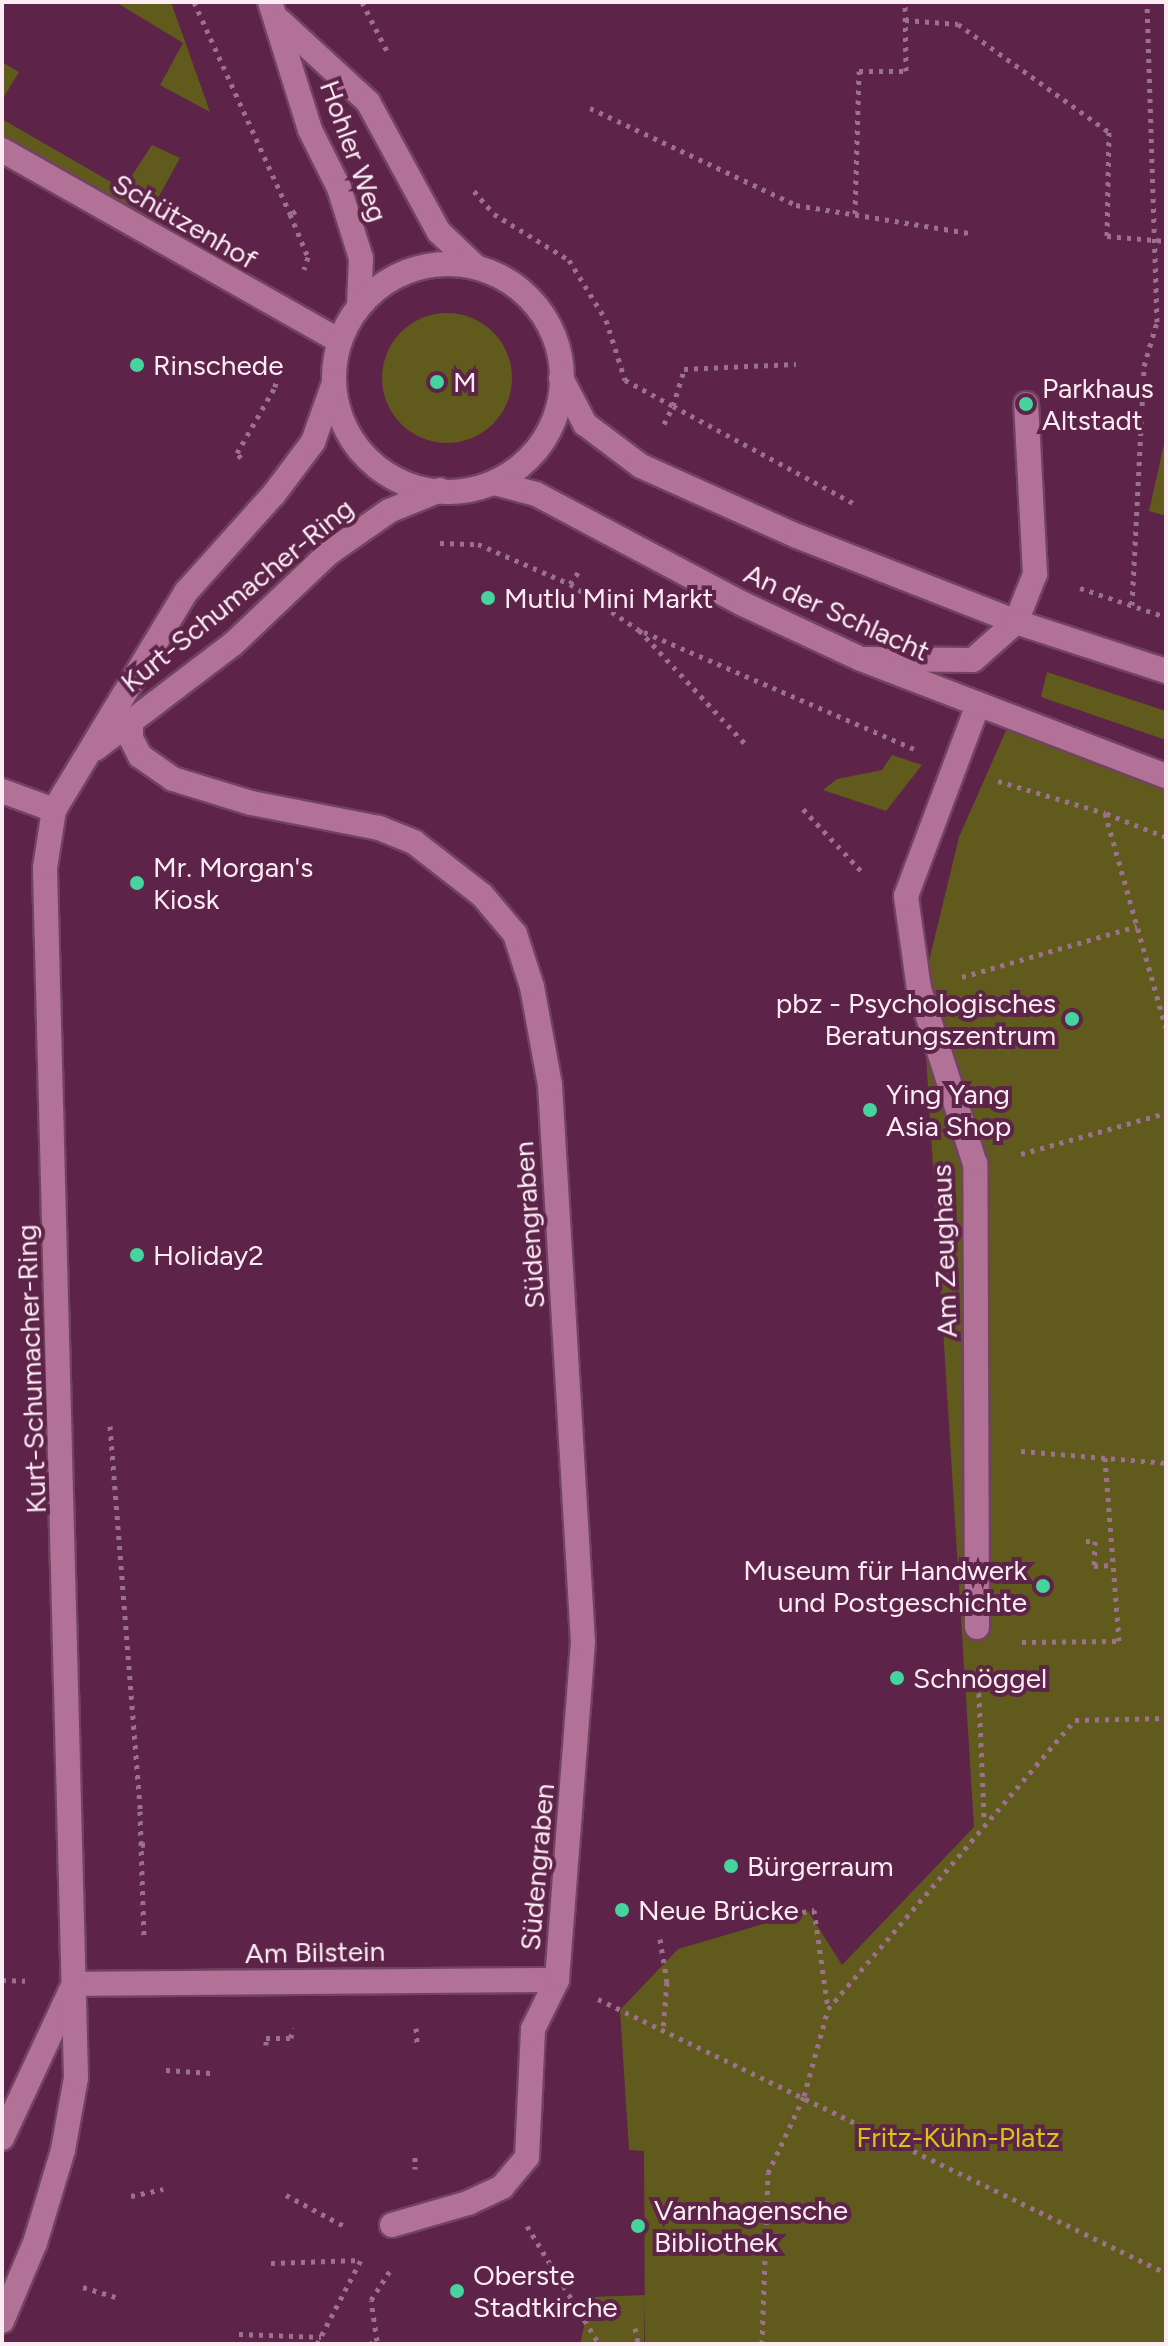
<!DOCTYPE html>
<html>
<head>
<meta charset="utf-8">
<style>
  body { margin:0 }
  #map { position:relative; width:1168px; height:2346px; overflow:hidden; background:#5d2348; font-family:Figtree,sans-serif }
  div>[style] { position:absolute }
  [style*='--x'] { left:calc(var(--x)*1px); top:calc(var(--y)*1px); width:calc(var(--w)*1px); rotate:calc(var(--a)*1deg) }
  .green>* { inset:0; background:#605a1d }
  .round { border-radius:50% }
  .path>* { height:5px; margin-top:-2.5px; transform-origin:0; background:repeating-linear-gradient(90deg,#9b718b 0 4px,transparent 0 10px) }
  .roads { filter:drop-shadow(2px 0 #714361) drop-shadow(-2px 0 #714361) drop-shadow(0 2px #714361) drop-shadow(0 -2px #714361) }
  .service>* { height:24px; margin:-12px; padding:0 12px; transform-origin:12px; border-radius:12px; background:#b27197 }
  .minor>* { height:24px; margin:-12px; padding:0 12px; transform-origin:12px; border-radius:12px; background:#b27197 }
  .tertiary>* { height:24px; margin:-12px; padding:0 12px; transform-origin:12px; border-radius:12px; background:#b27197 }
  .tertiary>.ring { margin:-12px; padding:0; box-sizing:content-box; background:none; border:24px solid #b27197; border-radius:50% }
  .dots>* { width:22px; height:22px; translate:-50% -50%; box-sizing:border-box; border:4px solid #5d2348; border-radius:50% }
  span { translate:-50% -50%; white-space:nowrap; text-align:center; line-height:1.15; -webkit-text-stroke:8px #5d2348; paint-order:stroke }
  .street-label { font-size:28px; color:#fbecf4 }
  .poi-label { font-size:28px; color:#fbecf4 }
  .left { translate:0 -50%; text-align:left }
  .right { translate:-100% -50%; text-align:right }
  .park-label { font-size:28px; color:#d5c616 }
  .frame { position:absolute; inset:0; border:4px solid #fbecf4; pointer-events:none }
</style>
</head>
<body>
<div id="map">
  <div class="green">
    <div style="clip-path:polygon(171px 2px,210px 112px,160px 85px,183px 43px,119px 4px)"></div>
    <div style="clip-path:polygon(2px 62px,19px 72px,2px 100px)"></div>
    <div style="clip-path:polygon(2px 119px,123px 189px,152px 145px,180px 158px,147px 218px,2px 135px)"></div>
    <div class="round" style="left:382px;top:313px;width:130px;height:130px"></div>
    <div style="clip-path:polygon(1166px 435px,1166px 516px,1149px 511px)"></div>
    <div style="clip-path:polygon(1047px 672px,1166px 711px,1166px 740px,1041px 697px)"></div>
    <div style="clip-path:polygon(1008px 726px,1166px 791px,1166px 2344px,645px 2344px,644px 2151px,629px 2150px,620px 2010px,678px 1949px,808px 1911px,842px 1965px,974px 1827px,922px 990px,959px 837px)"></div>
    <div style="clip-path:polygon(892px 755px,922px 765px,886px 811px,823px 790px,837px 779px,882px 770px)"></div>
    <div style="clip-path:polygon(645px 2295px,644px 2344px,580px 2344px,591px 2297px)"></div>
  </div>
  <div class="path">
    <div style="--x:194;--y:2;--w:233;--a:65.6"></div>
    <div style="--x:362;--y:2;--w:55;--a:63"></div>
    <div style="--x:905;--y:20;--w:53;--a:4.3"></div>
    <div style="--x:958;--y:24;--w:186;--a:35.6"></div>
    <div style="--x:1109;--y:132;--w:104;--a:91.1"></div>
    <div style="--x:1107;--y:236;--w:59;--a:4.8"></div>
    <div style="--x:590;--y:108;--w:228;--a:25.2"></div>
    <div style="--x:796;--y:205;--w:175;--a:9.2"></div>
    <div style="--x:474;--y:191;--w:30;--a:49"></div>
    <div style="--x:494;--y:214;--w:88;--a:31.5"></div>
    <div style="--x:569;--y:260;--w:70;--a:58.3"></div>
    <div style="--x:606;--y:320;--w:63;--a:72.4"></div>
    <div style="--x:625;--y:380;--w:55;--a:28.4"></div>
    <div style="--x:673;--y:406;--w:39;--a:-73"></div>
    <div style="--x:684;--y:369;--w:112;--a:-2.6"></div>
    <div style="--x:296;--y:211;--w:7;--a:153"></div>
    <div style="--x:290;--y:214;--w:47;--a:67.3"></div>
    <div style="--x:308;--y:257;--w:13;--a:108"></div>
    <div style="--x:855;--y:214;--w:143;--a:-88.4"></div>
    <div style="--x:859;--y:71;--w:47;--a:0"></div>
    <div style="--x:906;--y:71;--w:69;--a:-90.8"></div>
    <div style="--x:664;--y:424;--w:20;--a:-63"></div>
    <div style="--x:673;--y:406;--w:209;--a:28.3"></div>
    <div style="--x:241;--y:458;--w:6;--a:-129"></div>
    <div style="--x:237;--y:453;--w:76;--a:-60.1"></div>
    <div style="--x:275;--y:387;--w:27;--a:-80"></div>
    <div style="--x:440;--y:543;--w:38;--a:2"></div>
    <div style="--x:478;--y:544;--w:100;--a:23.5"></div>
    <div style="--x:570;--y:584;--w:83;--a:33.7"></div>
    <div style="--x:639;--y:630;--w:158;--a:47"></div>
    <div style="--x:570;--y:584;--w:19;--a:-55"></div>
    <div style="--x:1080;--y:588;--w:91;--a:18.6"></div>
    <div style="--x:1132;--y:605;--w:239;--a:-87.1"></div>
    <div style="--x:1144;--y:366;--w:46;--a:-73.5"></div>
    <div style="--x:1157;--y:322;--w:320;--a:-91.8"></div>
    <div style="--x:644;--y:632;--w:294;--a:23.4"></div>
    <div style="--x:998;--y:781;--w:112;--a:16.7"></div>
    <div style="--x:803;--y:809;--w:88;--a:46.8"></div>
    <div style="--x:1166;--y:837;--w:66;--a:-158.5"></div>
    <div style="--x:1105;--y:813;--w:223;--a:74.2"></div>
    <div style="--x:962;--y:977;--w:182;--a:-16.2"></div>
    <div style="--x:1021;--y:1154;--w:151;--a:-15.8"></div>
    <div style="--x:110;--y:1426;--w:386;--a:85.5"></div>
    <div style="--x:140;--y:1811;--w:128;--a:88.2"></div>
    <div style="--x:1021;--y:1451;--w:145;--a:4.7"></div>
    <div style="--x:1086;--y:1541;--w:9;--a:0"></div>
    <div style="--x:1095;--y:1541;--w:25;--a:92"></div>
    <div style="--x:1094;--y:1566;--w:20;--a:-3"></div>
    <div style="--x:1022;--y:1642;--w:97;--a:-0.6"></div>
    <div style="--x:1119;--y:1641;--w:185;--a:-94.4"></div>
    <div style="--x:978;--y:1673;--w:146;--a:87.6"></div>
    <div style="--x:141;--y:1845;--w:9;--a:-6"></div>
    <div style="--x:733;--y:1908;--w:32;--a:20"></div>
    <div style="--x:763;--y:1919;--w:52;--a:-10"></div>
    <div style="--x:814;--y:1910;--w:99;--a:81.9"></div>
    <div style="--x:660;--y:1939;--w:44;--a:80.8"></div>
    <div style="--x:667;--y:1982;--w:48;--a:94.8"></div>
    <div style="--x:2;--y:1980;--w:23;--a:2"></div>
    <div style="--x:598;--y:1999;--w:631;--a:25.75"></div>
    <div style="--x:416;--y:2028;--w:15;--a:86"></div>
    <div style="--x:266;--y:2045;--w:7;--a:-90"></div>
    <div style="--x:266;--y:2038;--w:25;--a:0"></div>
    <div style="--x:291;--y:2038;--w:10;--a:-84"></div>
    <div style="--x:166;--y:2070;--w:45;--a:3.8"></div>
    <div style="--x:415;--y:2157;--w:12;--a:90"></div>
    <div style="--x:286;--y:2195;--w:68;--a:28.1"></div>
    <div style="--x:131;--y:2196;--w:33;--a:-12"></div>
    <div style="--x:527;--y:2226;--w:138;--a:58.6"></div>
    <div style="--x:271;--y:2263;--w:89;--a:-1.9"></div>
    <div style="--x:83;--y:2287;--w:38;--a:17"></div>
    <div style="--x:635;--y:2328;--w:16;--a:79"></div>
    <div style="--x:239;--y:2334;--w:82;--a:2.1"></div>
    <div style="--x:317;--y:2344;--w:95;--a:-62.4"></div>
    <div style="--x:369;--y:2344;--w:9;--a:-21"></div>
    <div style="--x:377;--y:2341;--w:41;--a:-98.3"></div>
    <div style="--x:371;--y:2300;--w:35;--a:-57"></div>
    <div style="--x:762;--y:2344;--w:171;--a:-88"></div>
    <div style="--x:768;--y:2173;--w:85;--a:-64.9"></div>
    <div style="--x:804;--y:2096;--w:90;--a:-74.6"></div>
    <div style="--x:828;--y:2009;--w:380;--a:-49.5"></div>
    <div style="--x:1075;--y:1720;--w:91;--a:-1.3"></div>
  </div>
  <div class="roads">
    <div class="service">
      <div style="--x:864;--y:659;--w:109;--a:0.5"></div>
      <div style="--x:973;--y:660;--w:57;--a:-41.5"></div>
      <div style="--x:1016;--y:622;--w:52;--a:-68.4"></div>
      <div style="--x:1035;--y:574;--w:170;--a:-93"></div>
      <div style="--x:977;--y:1627;--w:463;--a:-90.2"></div>
      <div style="--x:975;--y:1164;--w:184;--a:-107.7"></div>
      <div style="--x:919;--y:989;--w:94;--a:-98"></div>
      <div style="--x:906;--y:896;--w:205;--a:-69.4"></div>
      <div style="--x:392;--y:2225;--w:79;--a:-16.1"></div>
      <div style="--x:468;--y:2203;--w:38;--a:-25"></div>
      <div style="--x:502;--y:2187;--w:39;--a:-50"></div>
      <div style="--x:527;--y:2157;--w:128;--a:-87.3"></div>
      <div style="--x:533;--y:2029;--w:55;--a:-63.9"></div>
    </div>
    <div class="minor">
      <div style="--x:2;--y:150;--w:388;--a:29.5"></div>
      <div style="--x:2;--y:791;--w:55;--a:20.1"></div>
      <div style="--x:74;--y:1984;--w:483;--a:-0.5"></div>
      <div style="--x:557;--y:1980;--w:339;--a:-85.6"></div>
      <div style="--x:583;--y:1642;--w:558;--a:-93.39"></div>
      <div style="--x:550;--y:1085;--w:100;--a:-100.4"></div>
      <div style="--x:532;--y:987;--w:56;--a:-107.8"></div>
      <div style="--x:515;--y:934;--w:51;--a:-130.2"></div>
      <div style="--x:482;--y:895;--w:86;--a:-142.1"></div>
      <div style="--x:414;--y:842;--w:38;--a:-158"></div>
      <div style="--x:379;--y:828;--w:130;--a:-168.9"></div>
      <div style="--x:251;--y:803;--w:82;--a:-162.9"></div>
      <div style="--x:173;--y:779;--w:40;--a:-145.1"></div>
      <div style="--x:140;--y:756;--w:20;--a:-117"></div>
      <div style="--x:131;--y:738;--w:17;--a:-90"></div>
    </div>
    <div class="tertiary">
      <div style="--x:270;--y:2;--w:134;--a:72.6"></div>
      <div style="--x:310;--y:130;--w:65;--a:63.4"></div>
      <div style="--x:339;--y:188;--w:73;--a:72.6"></div>
      <div style="--x:361;--y:258;--w:47;--a:92.4"></div>
      <div style="--x:280;--y:21;--w:120;--a:42.6"></div>
      <div style="--x:368;--y:102;--w:148;--a:61.4"></div>
      <div style="--x:439;--y:232;--w:50;--a:43.4"></div>
      <div class="ring" style="left:334px;top:264px;width:204px;height:204px"></div>
      <div style="--x:561;--y:378;--w:52;--a:62.4"></div>
      <div style="--x:585;--y:424;--w:70;--a:36.9"></div>
      <div style="--x:641;--y:466;--w:171;--a:24.2"></div>
      <div style="--x:797;--y:536;--w:235;--a:21.4"></div>
      <div style="--x:1016;--y:622;--w:158;--a:18.1"></div>
      <div style="--x:494;--y:483;--w:43;--a:14.7"></div>
      <div style="--x:536;--y:494;--w:232;--a:28"></div>
      <div style="--x:741;--y:603;--w:132;--a:25"></div>
      <div style="--x:861;--y:659;--w:327;--a:21"></div>
      <div style="--x:95;--y:749;--w:173;--a:-37.3"></div>
      <div style="--x:233;--y:644;--w:132;--a:-43.5"></div>
      <div style="--x:329;--y:553;--w:73;--a:-35"></div>
      <div style="--x:389;--y:511;--w:55;--a:-22.4"></div>
      <div style="--x:2;--y:2138;--w:163;--a:-65"></div>
      <div style="--x:2;--y:2321;--w:85;--a:-67.1"></div>
      <div style="--x:35;--y:2243;--w:97;--a:-73.2"></div>
      <div style="--x:63;--y:2150;--w:73;--a:-79.8"></div>
      <div style="--x:76;--y:2078;--w:1210;--a:-91.47"></div>
      <div style="--x:45;--y:868;--w:59;--a:-81.2"></div>
      <div style="--x:54;--y:810;--w:255;--a:-58.8"></div>
      <div style="--x:186;--y:592;--w:132;--a:-48.1"></div>
      <div style="--x:274;--y:494;--w:65;--a:-53.1"></div>
      <div style="--x:313;--y:442;--w:63;--a:-70.4"></div>
    </div>
  </div>
  <div class="dots">
    <div style="left:137px;top:365px;background:#46d49e"></div>
    <div style="left:437px;top:382px;background:#46d49e"></div>
    <div style="left:1026px;top:404px;background:#46d49e"></div>
    <div style="left:488px;top:598px;background:#46d49e"></div>
    <div style="left:137px;top:883px;background:#46d49e"></div>
    <div style="left:1072px;top:1019px;background:#46d49e"></div>
    <div style="left:870px;top:1110px;background:#46d49e"></div>
    <div style="left:137px;top:1255px;background:#46d49e"></div>
    <div style="left:1043px;top:1586px;background:#46d49e"></div>
    <div style="left:897px;top:1678px;background:#46d49e"></div>
    <div style="left:731px;top:1866px;background:#46d49e"></div>
    <div style="left:622px;top:1910px;background:#46d49e"></div>
    <div style="left:638px;top:2226px;background:#46d49e"></div>
    <div style="left:457px;top:2291px;background:#46d49e"></div>
  </div>
  <div class="street-label">
    <span style="left:354px;top:151px;rotate:70deg">Hohler Weg</span>
    <span style="left:185px;top:221px;rotate:30deg">Schützenhof</span>
    <span style="left:237px;top:595px;rotate:-39deg">Kurt-Schumacher-Ring</span>
    <span style="left:837px;top:612px;rotate:24deg">An der Schlacht</span>
    <span style="left:529px;top:1225px;rotate:-94deg">Südengraben</span>
    <span style="left:944px;top:1251px;rotate:-92deg">Am Zeughaus</span>
    <span style="left:31px;top:1369px;rotate:-92deg">Kurt-Schumacher-Ring</span>
    <span style="left:537px;top:1867px;rotate:-85deg">Südengraben</span>
    <span style="left:315px;top:1952px;rotate:-1deg">Am Bilstein</span>
  </div>
  <div class="poi-label">
    <span class="left" style="left:153px;top:365px">Rinschede</span>
    <span class="left" style="left:453px;top:382px">M</span>
    <span class="left" style="left:1042px;top:404px">Parkhaus<br>Altstadt</span>
    <span class="left" style="left:504px;top:598px">Mutlu Mini Markt</span>
    <span class="left" style="left:153px;top:883px">Mr. Morgan's<br>Kiosk</span>
    <span class="right" style="left:1056px;top:1019px">pbz - Psychologisches<br>Beratungszentrum</span>
    <span class="left" style="left:886px;top:1110px">Ying Yang<br>Asia Shop</span>
    <span class="left" style="left:153px;top:1255px">Holiday2</span>
    <span class="right" style="left:1027px;top:1586px">Museum für Handwerk<br>und Postgeschichte</span>
    <span class="left" style="left:913px;top:1678px">Schnöggel</span>
    <span class="left" style="left:747px;top:1866px">Bürgerraum</span>
    <span class="left" style="left:638px;top:1910px">Neue Brücke</span>
    <span class="left" style="left:654px;top:2226px">Varnhagensche<br>Bibliothek</span>
    <span class="left" style="left:473px;top:2291px">Oberste<br>Stadtkirche</span>
  </div>
  <div class="park-label">
    <span style="left:958px;top:2137px">Fritz-Kühn-Platz</span>
  </div>
  <div class="frame"></div>
</div>
</body>
</html>
